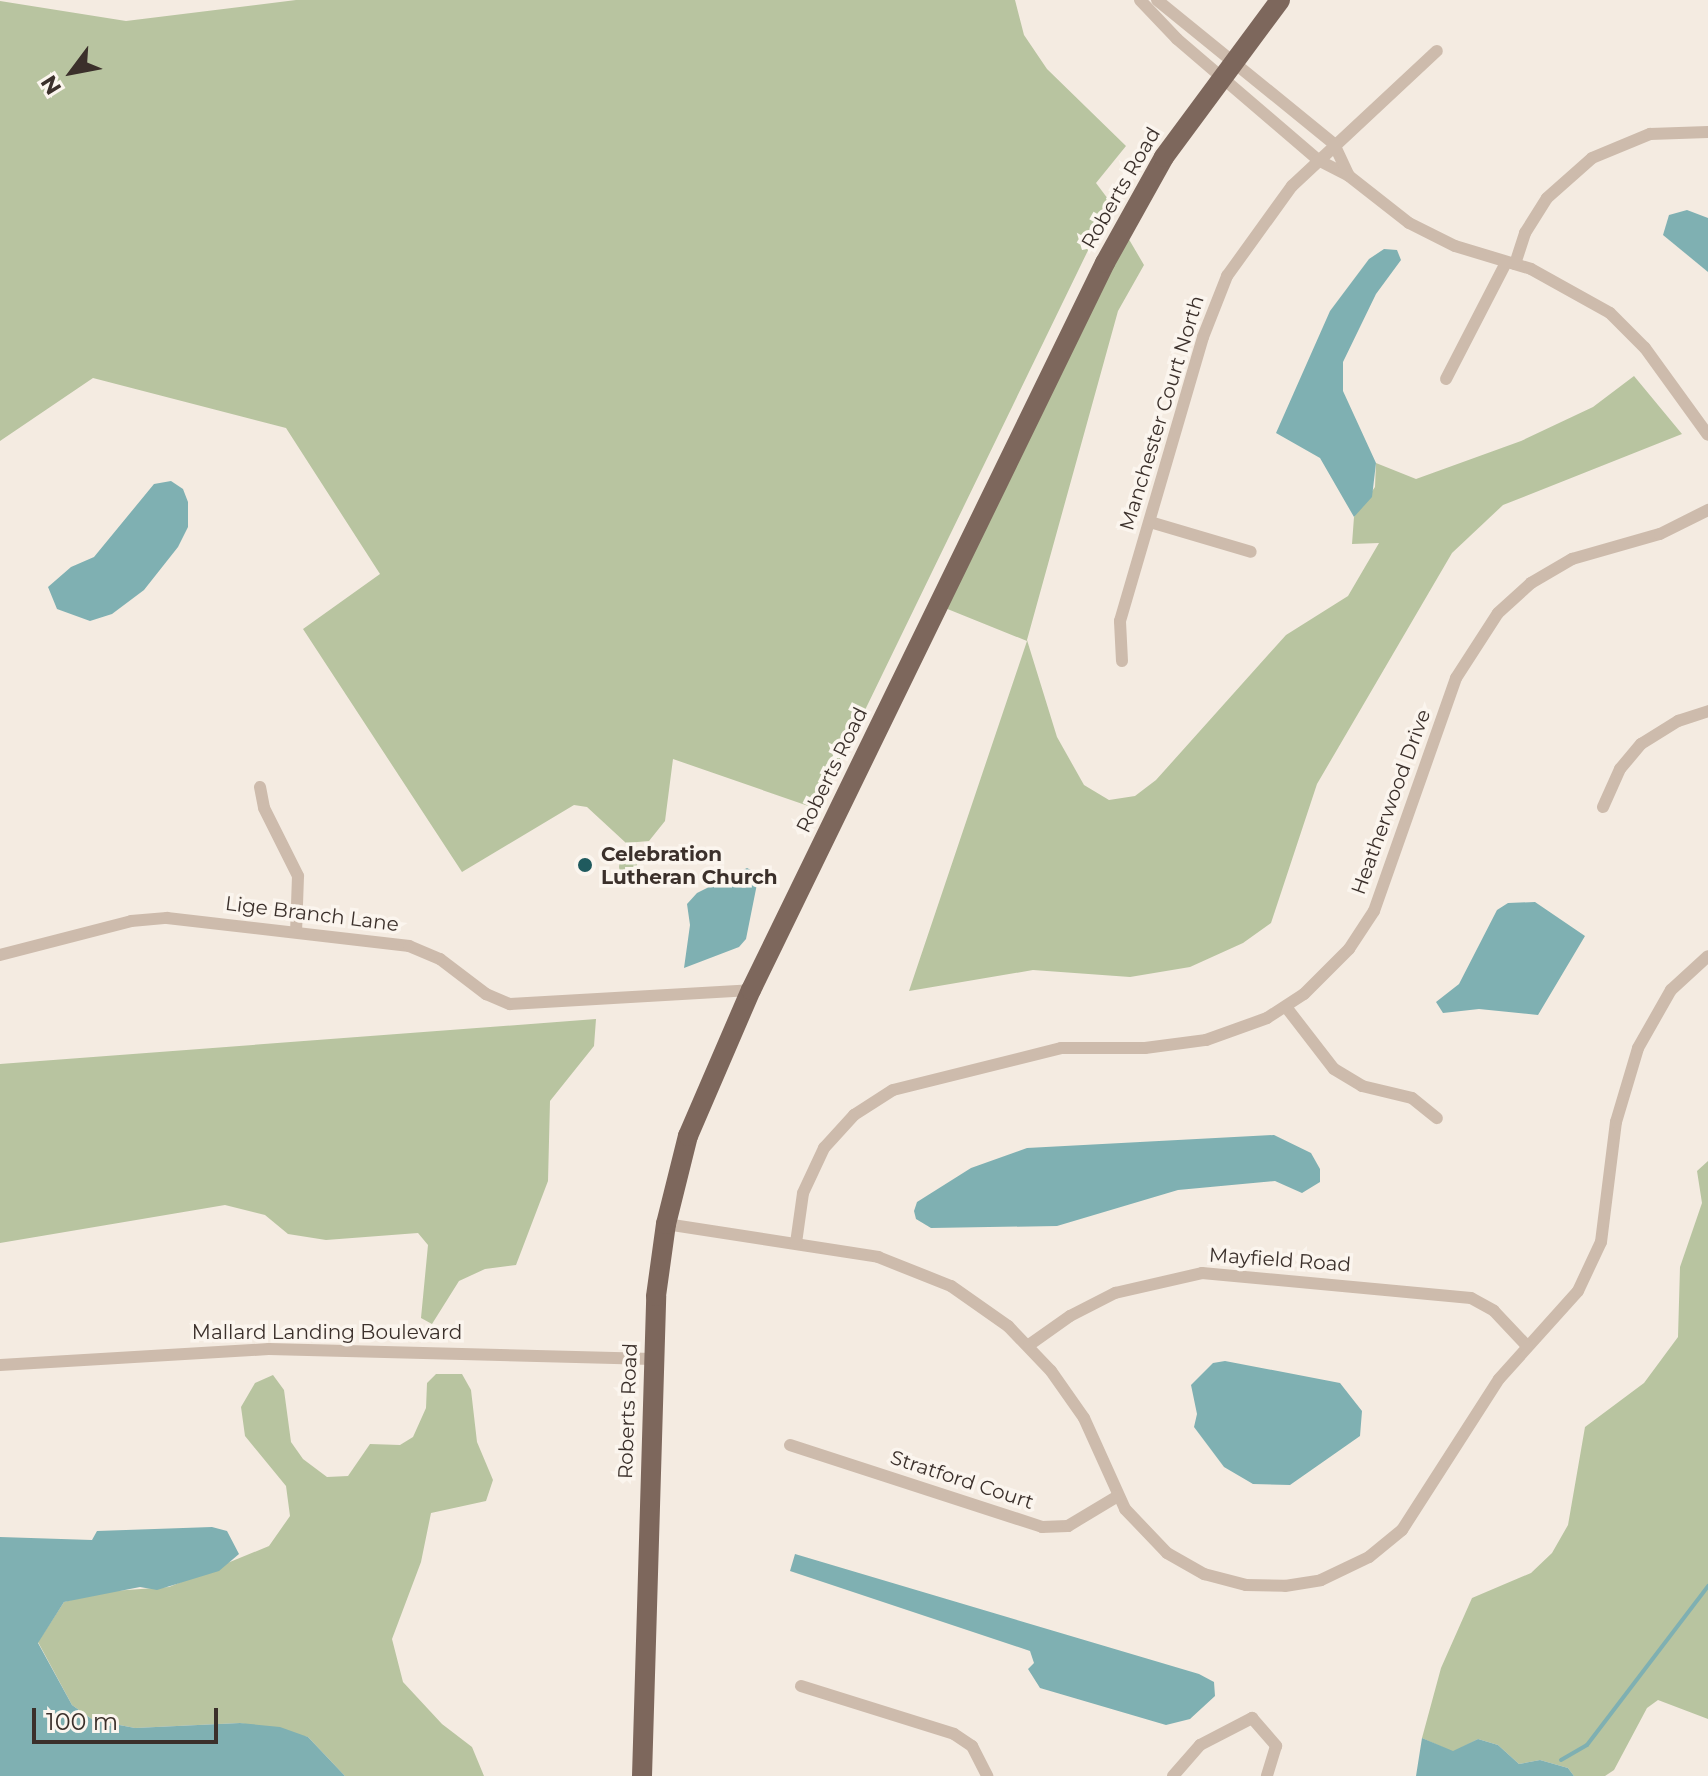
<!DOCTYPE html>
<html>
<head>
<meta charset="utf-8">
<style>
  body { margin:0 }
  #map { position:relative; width:1708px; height:1776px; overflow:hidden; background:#f4ebe1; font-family:Montserrat,sans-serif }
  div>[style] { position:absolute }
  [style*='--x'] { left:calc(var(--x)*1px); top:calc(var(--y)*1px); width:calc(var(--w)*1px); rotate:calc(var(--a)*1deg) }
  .green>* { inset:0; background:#b8c4a0 }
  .round { border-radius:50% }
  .water>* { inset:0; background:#7fb0b2 }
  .stream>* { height:4px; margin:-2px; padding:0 2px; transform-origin:2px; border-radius:2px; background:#7fb0b2 }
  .street>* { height:12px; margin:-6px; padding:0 6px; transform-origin:6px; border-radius:6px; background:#cdbbac }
  .primary>* { height:20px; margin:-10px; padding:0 10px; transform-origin:10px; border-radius:10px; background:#7d675c }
  .dots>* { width:22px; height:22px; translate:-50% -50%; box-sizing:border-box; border:4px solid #fbf5ee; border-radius:50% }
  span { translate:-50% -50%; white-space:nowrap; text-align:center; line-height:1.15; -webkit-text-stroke:7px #fbf5ee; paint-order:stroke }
  .street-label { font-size:20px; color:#3b302b }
  .poi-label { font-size:20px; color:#3b302b; font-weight:700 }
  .left { translate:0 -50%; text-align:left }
  .north { position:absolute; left:32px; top:32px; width:80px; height:80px; -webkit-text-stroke:6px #fbf5ee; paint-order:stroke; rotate:238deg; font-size:22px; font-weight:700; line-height:32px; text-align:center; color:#3b302b }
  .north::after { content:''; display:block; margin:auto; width:28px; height:36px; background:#3b302b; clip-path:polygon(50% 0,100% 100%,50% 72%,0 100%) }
  .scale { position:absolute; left:32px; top:1708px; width:186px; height:36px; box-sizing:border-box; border:4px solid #3b302b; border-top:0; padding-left:10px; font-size:24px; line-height:28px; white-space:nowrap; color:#3b302b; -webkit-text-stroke:6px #fbf5ee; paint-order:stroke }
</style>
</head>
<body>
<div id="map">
  <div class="green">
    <div style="clip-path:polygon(296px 0,1015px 0,1024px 35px,1047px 69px,1126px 146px,1096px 183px,1111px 203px,817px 809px,673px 759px,665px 821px,649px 841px,626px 843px,587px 807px,574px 805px,462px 872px,303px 629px,380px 574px,286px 428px,93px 378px,0 441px,0 1px,126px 21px)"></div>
    <div style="clip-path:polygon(1127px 236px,1144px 265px,1118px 311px,1027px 640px,1057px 737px,1084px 785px,1109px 800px,1135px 796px,1156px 780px,1286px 635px,1348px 596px,1379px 543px,1352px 544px,1354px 517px,1375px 487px,1376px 463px,1416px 479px,1521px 441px,1593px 407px,1634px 376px,1682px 434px,1503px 505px,1452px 553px,1317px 784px,1271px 923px,1243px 943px,1190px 967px,1130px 977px,1033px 970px,909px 991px,1027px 641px,945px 608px)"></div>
    <div class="round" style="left:619px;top:858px;width:18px;height:18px"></div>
    <div style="clip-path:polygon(596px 1019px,594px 1046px,550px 1101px,548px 1181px,516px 1265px,485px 1269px,459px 1281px,432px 1324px,421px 1318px,428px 1245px,418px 1233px,326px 1240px,288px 1234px,265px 1215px,225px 1205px,0 1243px,0 1064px)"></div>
    <div style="clip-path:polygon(1708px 1161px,1708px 1719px,1658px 1700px,1647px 1708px,1614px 1770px,1605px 1776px,1574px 1776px,1568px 1768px,1540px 1760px,1519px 1764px,1498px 1745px,1478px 1739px,1453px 1752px,1422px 1738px,1441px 1668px,1472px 1598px,1531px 1573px,1552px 1553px,1568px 1525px,1585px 1427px,1644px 1383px,1678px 1337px,1680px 1267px,1702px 1203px,1697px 1171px)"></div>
    <div style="clip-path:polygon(436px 1374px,462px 1374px,471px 1390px,477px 1442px,493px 1480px,486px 1501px,431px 1513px,421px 1562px,392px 1639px,403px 1682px,442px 1724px,472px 1747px,484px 1776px,345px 1776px,308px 1737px,240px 1723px,135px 1728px,93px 1720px,72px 1705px,38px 1642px,64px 1602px,99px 1592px,169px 1587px,269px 1546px,290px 1516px,286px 1486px,245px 1436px,241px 1407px,255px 1383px,273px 1375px,284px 1390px,291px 1442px,303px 1459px,327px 1477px,348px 1476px,370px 1444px,400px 1445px,413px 1437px,426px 1408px,427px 1383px)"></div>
  </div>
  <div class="water">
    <div style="clip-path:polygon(1687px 210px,1708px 218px,1708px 272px,1663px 235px,1669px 215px)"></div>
    <div style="clip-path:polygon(1384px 249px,1397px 250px,1401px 260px,1376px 294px,1343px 362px,1343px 391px,1376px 463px,1372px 497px,1354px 517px,1320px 458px,1276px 433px,1330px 311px,1369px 259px)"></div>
    <div style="clip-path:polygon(171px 481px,183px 489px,188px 502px,188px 527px,178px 547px,144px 590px,112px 614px,90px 621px,57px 609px,48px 587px,71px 567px,94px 557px,154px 484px)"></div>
    <div style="clip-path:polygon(747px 868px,759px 874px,746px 939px,739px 947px,684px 968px,690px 925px,687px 904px,697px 893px)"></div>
    <div style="clip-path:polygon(1535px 902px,1585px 936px,1538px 1015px,1479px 1009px,1443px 1013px,1436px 1002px,1459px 984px,1497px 910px,1508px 903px)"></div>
    <div style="clip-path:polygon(1274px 1135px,1311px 1153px,1320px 1169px,1320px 1182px,1302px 1193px,1275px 1181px,1178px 1190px,1057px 1226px,931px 1228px,916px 1219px,914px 1211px,917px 1202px,971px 1168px,1027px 1148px)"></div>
    <div style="clip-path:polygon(1225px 1361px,1340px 1383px,1362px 1411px,1360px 1436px,1290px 1485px,1253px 1484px,1224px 1467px,1194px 1427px,1197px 1414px,1191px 1385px,1213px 1363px)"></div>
    <div style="clip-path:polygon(212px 1527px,227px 1531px,239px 1554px,219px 1571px,157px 1590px,140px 1587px,64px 1602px,38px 1643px,72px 1705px,93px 1720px,135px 1728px,240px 1723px,280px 1727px,308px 1737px,345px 1776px,0 1776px,0 1537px,92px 1540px,97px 1531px)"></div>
    <div style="clip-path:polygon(795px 1554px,1199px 1674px,1214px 1682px,1215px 1696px,1190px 1719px,1166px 1725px,1040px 1688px,1028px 1669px,1034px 1663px,1030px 1651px,790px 1571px)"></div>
    <div style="clip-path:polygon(1422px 1738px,1453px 1751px,1478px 1739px,1498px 1745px,1519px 1764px,1540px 1760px,1568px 1768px,1574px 1776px,1416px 1776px)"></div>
  </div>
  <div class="stream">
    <div style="--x:1561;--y:1760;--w:30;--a:-30"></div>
    <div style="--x:1587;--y:1745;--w:200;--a:-52.7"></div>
  </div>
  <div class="street">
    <div style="--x:1140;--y:0;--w:54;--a:46.5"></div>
    <div style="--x:1177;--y:39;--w:186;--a:40.6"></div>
    <div style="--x:1318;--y:160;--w:35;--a:27"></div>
    <div style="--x:1349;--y:176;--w:76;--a:38.1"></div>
    <div style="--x:1409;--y:223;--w:51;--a:26.6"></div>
    <div style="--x:1455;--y:246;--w:79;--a:16.8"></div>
    <div style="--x:1531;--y:269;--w:90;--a:29.1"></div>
    <div style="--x:1610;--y:313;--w:49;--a:45"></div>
    <div style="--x:1645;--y:348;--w:107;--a:54.1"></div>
    <div style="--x:1157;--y:0;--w:228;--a:39.1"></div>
    <div style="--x:1334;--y:144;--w:35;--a:65"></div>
    <div style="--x:1515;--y:264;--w:33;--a:-72"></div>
    <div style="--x:1525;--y:233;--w:41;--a:-57.8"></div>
    <div style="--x:1547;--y:198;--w:60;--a:-41.6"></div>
    <div style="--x:1592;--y:158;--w:63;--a:-22.5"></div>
    <div style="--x:1650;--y:134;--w:58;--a:-2"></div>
    <div style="--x:1446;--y:379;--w:131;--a:-62.7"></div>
    <div style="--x:1150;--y:522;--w:105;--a:16.5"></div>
    <div style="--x:1122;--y:661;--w:40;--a:-92.9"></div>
    <div style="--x:1120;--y:621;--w:296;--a:-73.7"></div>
    <div style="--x:1203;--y:337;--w:66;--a:-68.5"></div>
    <div style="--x:1227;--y:276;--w:111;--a:-54.2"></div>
    <div style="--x:1292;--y:186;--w:198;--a:-43"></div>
    <div style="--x:260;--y:787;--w:21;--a:79"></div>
    <div style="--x:264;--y:808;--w:76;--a:63.4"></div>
    <div style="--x:298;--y:876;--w:56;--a:92"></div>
    <div style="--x:1603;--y:807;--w:42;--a:-65.9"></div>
    <div style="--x:1620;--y:769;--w:33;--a:-50"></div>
    <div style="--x:1641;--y:744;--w:44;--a:-31.9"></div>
    <div style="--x:1678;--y:721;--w:32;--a:-18"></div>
    <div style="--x:0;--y:955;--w:135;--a:-14.5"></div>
    <div style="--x:131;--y:921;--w:36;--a:-5"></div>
    <div style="--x:167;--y:918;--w:244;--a:6.6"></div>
    <div style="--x:409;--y:946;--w:34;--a:23"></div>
    <div style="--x:440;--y:959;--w:58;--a:37.3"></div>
    <div style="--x:486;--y:994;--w:26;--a:23"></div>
    <div style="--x:510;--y:1004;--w:241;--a:-3.3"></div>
    <div style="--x:1286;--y:1007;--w:78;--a:52.3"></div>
    <div style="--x:1334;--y:1069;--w:33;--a:31"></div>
    <div style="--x:1362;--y:1086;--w:51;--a:13.5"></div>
    <div style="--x:1412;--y:1098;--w:32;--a:39"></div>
    <div style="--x:666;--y:1224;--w:215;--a:8.8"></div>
    <div style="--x:878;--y:1257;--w:79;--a:21.7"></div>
    <div style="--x:951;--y:1286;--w:70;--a:35.1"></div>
    <div style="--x:1008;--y:1326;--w:62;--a:46.3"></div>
    <div style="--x:1051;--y:1371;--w:57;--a:54.9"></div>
    <div style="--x:1084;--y:1418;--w:100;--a:65.7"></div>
    <div style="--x:1125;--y:1509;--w:61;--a:46.3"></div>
    <div style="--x:1167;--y:1553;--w:43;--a:29.6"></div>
    <div style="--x:1204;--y:1574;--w:43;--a:14.7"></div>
    <div style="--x:1246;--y:1585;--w:39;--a:1"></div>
    <div style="--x:1285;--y:1586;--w:36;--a:-9"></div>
    <div style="--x:1321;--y:1580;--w:53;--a:-25.6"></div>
    <div style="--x:1369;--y:1557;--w:43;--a:-39.3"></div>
    <div style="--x:1402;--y:1530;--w:179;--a:-57.3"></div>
    <div style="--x:1499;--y:1379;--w:118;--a:-48.1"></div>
    <div style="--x:1578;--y:1291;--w:54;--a:-64.9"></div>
    <div style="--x:1601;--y:1242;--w:121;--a:-82.9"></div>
    <div style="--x:1616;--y:1122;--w:77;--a:-73.4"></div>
    <div style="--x:1638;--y:1048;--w:67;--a:-60.4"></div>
    <div style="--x:1671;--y:990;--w:50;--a:-42.6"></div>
    <div style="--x:796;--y:1243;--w:50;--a:-82"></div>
    <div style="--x:803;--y:1193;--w:50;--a:-65"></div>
    <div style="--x:824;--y:1148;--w:45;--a:-47.7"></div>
    <div style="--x:854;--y:1115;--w:46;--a:-32.7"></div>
    <div style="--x:893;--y:1090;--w:173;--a:-14"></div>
    <div style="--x:1061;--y:1048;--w:84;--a:0"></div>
    <div style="--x:1145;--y:1048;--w:62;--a:-7.5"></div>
    <div style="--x:1206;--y:1040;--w:65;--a:-19.8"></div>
    <div style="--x:1267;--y:1018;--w:44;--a:-33"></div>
    <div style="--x:1304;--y:994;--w:64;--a:-45"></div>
    <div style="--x:1349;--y:949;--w:45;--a:-56.7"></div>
    <div style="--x:1374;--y:911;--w:247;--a:-70.6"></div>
    <div style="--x:1456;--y:678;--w:77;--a:-57.1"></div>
    <div style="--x:1498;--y:613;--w:45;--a:-42.3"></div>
    <div style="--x:1531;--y:583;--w:48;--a:-30.3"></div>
    <div style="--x:1572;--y:559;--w:91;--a:-15.9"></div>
    <div style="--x:1660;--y:534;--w:54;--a:-26.6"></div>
    <div style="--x:1029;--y:1345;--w:50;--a:-35.3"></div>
    <div style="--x:1070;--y:1316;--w:51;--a:-27.1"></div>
    <div style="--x:1115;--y:1293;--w:89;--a:-12.9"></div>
    <div style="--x:1202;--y:1273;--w:270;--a:5.3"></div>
    <div style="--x:1471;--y:1298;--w:26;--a:29"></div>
    <div style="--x:1494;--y:1311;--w:47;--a:46.7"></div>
    <div style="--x:0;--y:1365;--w:269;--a:-3.4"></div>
    <div style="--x:269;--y:1349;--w:384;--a:1.5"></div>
    <div style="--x:790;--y:1445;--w:265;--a:18"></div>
    <div style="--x:1042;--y:1527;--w:26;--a:-2"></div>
    <div style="--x:1068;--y:1526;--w:58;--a:-31"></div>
    <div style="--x:801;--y:1686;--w:160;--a:17.4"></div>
    <div style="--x:954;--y:1734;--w:22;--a:34"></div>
    <div style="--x:972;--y:1746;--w:34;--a:63"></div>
    <div style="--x:1173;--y:1776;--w:41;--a:-48.9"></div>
    <div style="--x:1200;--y:1745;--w:59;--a:-27.4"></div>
    <div style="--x:1252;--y:1718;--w:37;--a:49"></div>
    <div style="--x:1276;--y:1746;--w:31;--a:107"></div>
  </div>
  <div class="primary">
    <div style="--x:642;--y:1776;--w:480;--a:-88.3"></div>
    <div style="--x:656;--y:1296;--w:73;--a:-82.1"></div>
    <div style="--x:666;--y:1224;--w:91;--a:-76"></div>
    <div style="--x:688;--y:1136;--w:159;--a:-66.7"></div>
    <div style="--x:751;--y:990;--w:809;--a:-64.04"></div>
    <div style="--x:1105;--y:263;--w:121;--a:-60.9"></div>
    <div style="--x:1164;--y:157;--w:195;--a:-53.5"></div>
  </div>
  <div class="dots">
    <div style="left:585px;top:865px;background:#1f5a5e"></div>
  </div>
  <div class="street-label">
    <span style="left:1121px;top:188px;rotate:-60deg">Roberts Road</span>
    <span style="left:1162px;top:413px;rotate:-73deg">Manchester Court North</span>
    <span style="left:832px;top:770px;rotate:-64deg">Roberts Road</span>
    <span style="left:1391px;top:802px;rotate:-70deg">Heatherwood Drive</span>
    <span style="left:312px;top:914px;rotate:7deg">Lige Branch Lane</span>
    <span style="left:1280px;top:1260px;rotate:4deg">Mayfield Road</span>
    <span style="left:327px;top:1332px">Mallard Landing Boulevard</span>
    <span style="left:628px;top:1411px;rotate:-88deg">Roberts Road</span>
    <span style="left:962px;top:1480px;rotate:18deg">Stratford Court</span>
  </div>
  <div class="poi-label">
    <span class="left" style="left:601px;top:866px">Celebration<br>Lutheran Church</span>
  </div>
  <div class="north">N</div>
  <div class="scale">100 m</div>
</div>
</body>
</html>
